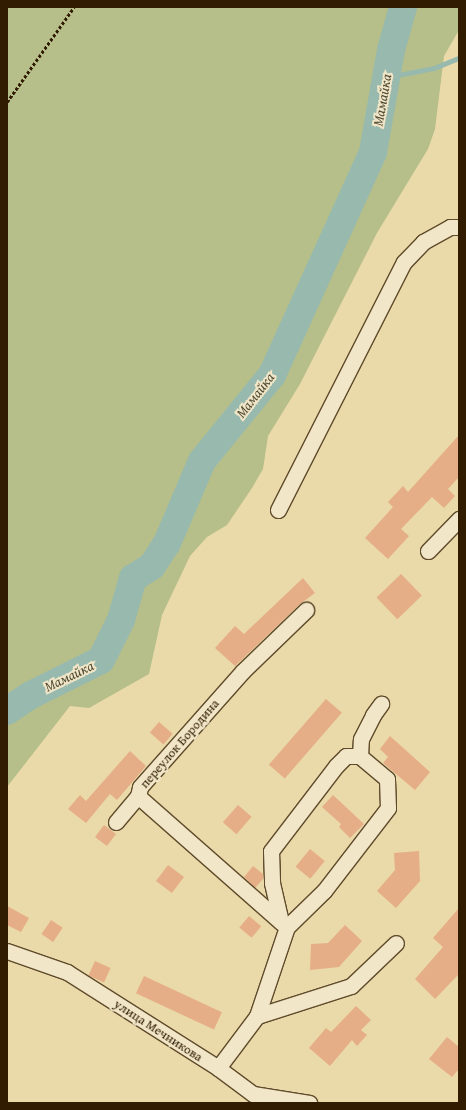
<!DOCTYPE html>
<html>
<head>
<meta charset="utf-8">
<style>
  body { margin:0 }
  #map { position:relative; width:466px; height:1110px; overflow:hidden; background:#ead9a9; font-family:"Gentium Book Plus",serif }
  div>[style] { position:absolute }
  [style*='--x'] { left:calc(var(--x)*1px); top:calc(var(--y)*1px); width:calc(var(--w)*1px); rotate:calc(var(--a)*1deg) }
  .green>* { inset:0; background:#b6bf89 }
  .stream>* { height:4.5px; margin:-2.25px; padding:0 2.25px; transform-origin:2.25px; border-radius:2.25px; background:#98b9ae }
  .river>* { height:28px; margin:-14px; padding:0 14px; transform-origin:14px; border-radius:14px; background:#98b9ae }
  .building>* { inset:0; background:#e6ae86; transform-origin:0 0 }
  .path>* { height:2.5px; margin-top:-1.25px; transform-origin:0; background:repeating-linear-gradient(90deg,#311c01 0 3px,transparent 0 5px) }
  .roads { filter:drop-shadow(1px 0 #5f4b2b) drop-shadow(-1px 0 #5f4b2b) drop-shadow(0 1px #5f4b2b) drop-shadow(0 -1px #5f4b2b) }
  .minor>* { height:15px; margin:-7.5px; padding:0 7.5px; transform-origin:7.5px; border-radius:7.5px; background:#f1e6c7 }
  span { translate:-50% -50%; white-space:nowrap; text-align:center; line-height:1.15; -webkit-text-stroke:4px #f1e6c7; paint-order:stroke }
  .street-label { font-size:13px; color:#311c01 }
  .water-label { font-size:14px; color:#504b35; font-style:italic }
  .frame { position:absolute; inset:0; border:8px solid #311c01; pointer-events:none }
</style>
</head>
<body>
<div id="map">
  <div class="green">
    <div style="clip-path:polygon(7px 7px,459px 7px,459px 30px,444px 56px,435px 129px,428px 149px,377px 233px,300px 384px,268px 436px,263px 469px,252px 488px,227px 525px,207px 537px,190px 556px,162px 615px,149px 674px,89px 708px,70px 706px,7px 787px)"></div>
  </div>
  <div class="stream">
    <div style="--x:388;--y:77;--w:47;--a:-11.1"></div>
    <div style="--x:434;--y:68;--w:27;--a:-22"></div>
  </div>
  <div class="river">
    <div style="--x:7;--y:711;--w:27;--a:-34"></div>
    <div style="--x:29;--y:696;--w:80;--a:-26.6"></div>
    <div style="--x:101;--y:660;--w:45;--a:-63.4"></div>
    <div style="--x:121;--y:620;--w:44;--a:-74.1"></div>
    <div style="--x:133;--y:578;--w:22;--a:-32"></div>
    <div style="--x:152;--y:566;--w:27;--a:-57"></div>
    <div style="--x:167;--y:543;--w:89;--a:-66.9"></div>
    <div style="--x:202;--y:461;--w:111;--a:-50.9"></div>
    <div style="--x:272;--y:375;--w:245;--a:-65.6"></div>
    <div style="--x:373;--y:152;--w:104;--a:-80"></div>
    <div style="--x:391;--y:50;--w:45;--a:-74.4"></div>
  </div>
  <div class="building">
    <div style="clip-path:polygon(459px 435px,459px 477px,448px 489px,455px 496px,444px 508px,432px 497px,401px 529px,409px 536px,388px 559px,365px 538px,393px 507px,388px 502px,403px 486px,408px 492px)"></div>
    <div style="left:401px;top:574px;width:30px;height:34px;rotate:46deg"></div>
    <div style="clip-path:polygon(303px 578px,315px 593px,300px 604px,235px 666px,215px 648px,235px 626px,244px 634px)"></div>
    <div style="left:326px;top:699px;width:21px;height:87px;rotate:41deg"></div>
    <div style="left:159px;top:722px;width:18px;height:14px;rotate:41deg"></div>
    <div style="clip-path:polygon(390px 736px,430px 772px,415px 790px,383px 763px,388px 757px,380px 749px)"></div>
    <div style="clip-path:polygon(130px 751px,146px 766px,117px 800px,110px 794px,86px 823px,68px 809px,80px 795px,86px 801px)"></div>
    <div style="clip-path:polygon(333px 795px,364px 824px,350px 838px,339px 827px,341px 824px,322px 807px)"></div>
    <div style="left:238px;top:805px;width:18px;height:23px;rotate:41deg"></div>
    <div style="left:104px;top:825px;width:15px;height:15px;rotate:37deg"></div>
    <div style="left:310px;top:849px;width:19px;height:23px;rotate:39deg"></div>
    <div style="clip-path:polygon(419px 851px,420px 881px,396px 908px,377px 891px,395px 870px,394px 853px)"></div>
    <div style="left:168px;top:865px;width:20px;height:20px;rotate:37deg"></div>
    <div style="clip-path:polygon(253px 866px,263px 874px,263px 879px,255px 888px,244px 877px)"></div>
    <div style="clip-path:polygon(7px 906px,29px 918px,21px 932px,7px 925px)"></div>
    <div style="clip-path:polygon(459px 908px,459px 974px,435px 999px,415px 979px,443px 947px,433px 938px)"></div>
    <div style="left:249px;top:916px;width:16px;height:15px;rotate:40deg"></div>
    <div style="left:51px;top:920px;width:14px;height:17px;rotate:34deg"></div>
    <div style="clip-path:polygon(345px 925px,362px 941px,339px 967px,310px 970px,311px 944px,328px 943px)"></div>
    <div style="left:95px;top:961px;width:17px;height:16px;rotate:24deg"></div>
    <div style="left:144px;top:976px;width:86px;height:19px;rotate:25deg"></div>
    <div style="clip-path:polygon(356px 1006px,371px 1020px,361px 1030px,367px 1035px,357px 1046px,352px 1040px,330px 1066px,309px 1048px,326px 1028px,331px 1032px)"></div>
    <div style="clip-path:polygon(447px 1037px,459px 1047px,459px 1069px,452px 1077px,429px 1059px)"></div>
  </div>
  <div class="path">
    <div style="--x:7;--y:102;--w:116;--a:-54.8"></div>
  </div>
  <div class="roads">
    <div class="minor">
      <div style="--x:278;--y:510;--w:278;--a:-63.1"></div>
      <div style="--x:404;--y:262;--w:28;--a:-46"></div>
      <div style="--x:423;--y:242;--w:31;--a:-29"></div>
      <div style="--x:450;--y:227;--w:9;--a:0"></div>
      <div style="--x:428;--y:551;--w:45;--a:-45.9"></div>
      <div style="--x:360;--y:756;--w:17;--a:-87"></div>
      <div style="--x:361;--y:739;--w:27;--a:-63"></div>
      <div style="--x:373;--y:715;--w:14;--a:-54"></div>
      <div style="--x:116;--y:822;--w:34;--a:-50"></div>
      <div style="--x:282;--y:923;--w:192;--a:-138.6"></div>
      <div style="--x:138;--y:796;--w:9;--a:-77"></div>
      <div style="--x:140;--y:787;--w:155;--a:-48.4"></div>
      <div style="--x:243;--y:671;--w:88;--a:-44.1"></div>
      <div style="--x:7;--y:951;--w:64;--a:19.3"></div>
      <div style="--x:67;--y:972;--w:179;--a:32.4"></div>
      <div style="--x:218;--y:1068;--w:44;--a:36.6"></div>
      <div style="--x:253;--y:1094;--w:57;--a:9.1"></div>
      <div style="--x:257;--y:1016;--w:99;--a:-17.7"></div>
      <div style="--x:351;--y:986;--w:62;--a:-43.7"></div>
      <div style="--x:218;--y:1068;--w:65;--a:-53.1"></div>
      <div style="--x:257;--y:1016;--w:94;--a:-71.4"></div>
      <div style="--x:287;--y:927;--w:52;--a:-44.2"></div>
      <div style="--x:324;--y:891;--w:105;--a:-52.4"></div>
      <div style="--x:388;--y:808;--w:29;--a:-92"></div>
      <div style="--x:387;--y:779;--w:35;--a:-140"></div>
      <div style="--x:360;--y:756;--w:14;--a:180"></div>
      <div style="--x:346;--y:756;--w:14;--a:135"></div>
      <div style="--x:336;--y:766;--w:107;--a:127.4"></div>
      <div style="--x:271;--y:851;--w:32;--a:88"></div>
      <div style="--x:272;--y:883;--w:40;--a:77"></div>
    </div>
  </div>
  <div class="street-label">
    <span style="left:180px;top:744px;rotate:-49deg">переулок Бородина</span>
    <span style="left:158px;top:1031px;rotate:33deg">улица Мечникова</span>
  </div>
  <div class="water-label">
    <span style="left:382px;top:100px;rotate:-80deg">Мамайка</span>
    <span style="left:255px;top:395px;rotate:-52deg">Мамайка</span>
    <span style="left:69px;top:676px;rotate:-26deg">Мамайка</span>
  </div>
  <div class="frame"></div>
</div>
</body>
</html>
